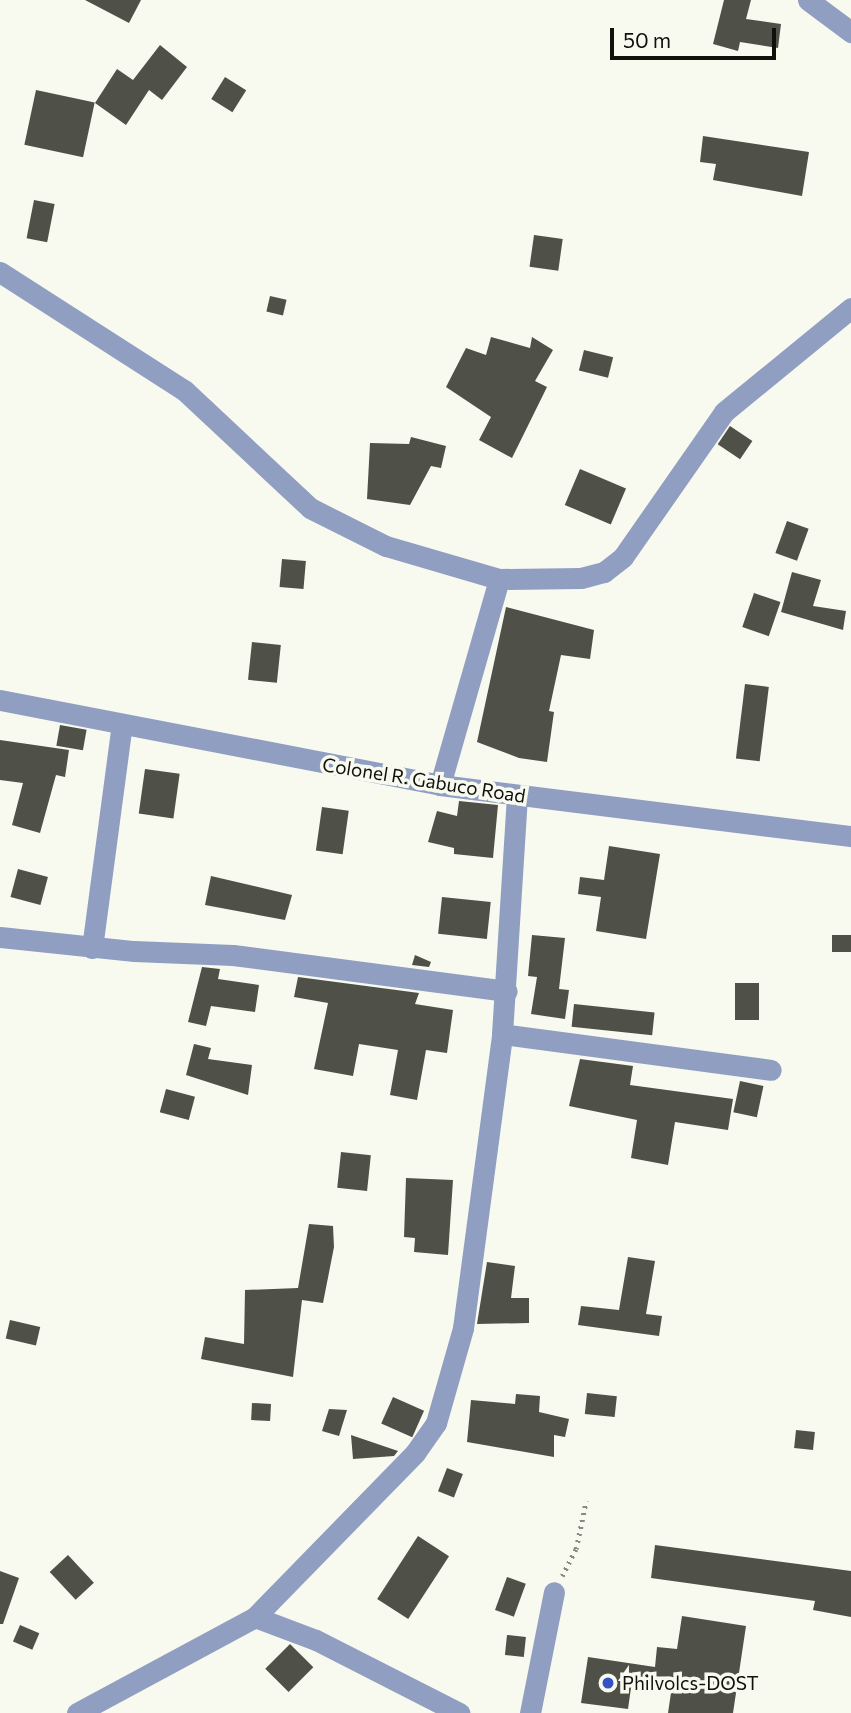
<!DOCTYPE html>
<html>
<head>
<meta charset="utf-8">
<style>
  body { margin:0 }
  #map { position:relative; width:851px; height:1713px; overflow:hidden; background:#f8faef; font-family:Commissioner,sans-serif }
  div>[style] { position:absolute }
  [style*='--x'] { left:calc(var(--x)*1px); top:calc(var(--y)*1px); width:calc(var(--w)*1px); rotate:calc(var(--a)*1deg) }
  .building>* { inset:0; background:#4f5047; transform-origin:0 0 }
  .path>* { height:4.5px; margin-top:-2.25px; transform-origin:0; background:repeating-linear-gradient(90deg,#888982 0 2px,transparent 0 7px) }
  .minor>* { height:21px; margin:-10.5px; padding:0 10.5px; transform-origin:10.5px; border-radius:10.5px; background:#909ec2 }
  .dots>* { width:19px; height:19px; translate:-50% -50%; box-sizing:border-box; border:4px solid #f8faef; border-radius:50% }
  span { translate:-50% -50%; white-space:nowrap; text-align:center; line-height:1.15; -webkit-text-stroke:7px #f8faef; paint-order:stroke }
  .street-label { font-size:19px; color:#10110d }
  .poi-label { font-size:19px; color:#10110d }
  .left { translate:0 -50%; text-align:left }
  .scale { position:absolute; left:610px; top:28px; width:166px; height:32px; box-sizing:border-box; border:4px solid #10110d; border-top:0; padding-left:9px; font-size:21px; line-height:24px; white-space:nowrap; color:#10110d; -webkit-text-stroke:5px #f8faef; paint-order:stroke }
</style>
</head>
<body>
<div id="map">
  <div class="building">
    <div style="clip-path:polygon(85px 0,141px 0,129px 23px)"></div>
    <div style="clip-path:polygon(724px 0,751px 0,746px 19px,781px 24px,778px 48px,740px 42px,738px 51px,713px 44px)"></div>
    <div style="clip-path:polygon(160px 45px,187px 67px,162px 100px,149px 90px,126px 125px,95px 103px,117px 69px,133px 80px)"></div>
    <div style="left:225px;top:77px;width:25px;height:26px;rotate:32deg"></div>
    <div style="left:36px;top:90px;width:60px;height:56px;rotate:12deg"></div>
    <div style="clip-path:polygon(703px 136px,809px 152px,802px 196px,713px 180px,716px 164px,700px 162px)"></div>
    <div style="left:34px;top:200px;width:21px;height:39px;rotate:11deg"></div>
    <div style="left:534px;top:235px;width:29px;height:32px;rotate:8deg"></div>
    <div style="left:270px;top:296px;width:17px;height:16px;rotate:13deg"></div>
    <div style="clip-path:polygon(491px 337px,530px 348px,532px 337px,553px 350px,535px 381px,547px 387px,512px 458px,479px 440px,491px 417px,446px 387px,466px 348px,486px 355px)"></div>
    <div style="left:584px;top:350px;width:30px;height:21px;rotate:14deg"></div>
    <div style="left:730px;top:426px;width:27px;height:22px;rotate:34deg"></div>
    <div style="clip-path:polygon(411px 437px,446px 446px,441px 468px,431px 466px,410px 505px,367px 499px,370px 443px,409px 444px)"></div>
    <div style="left:580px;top:469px;width:50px;height:39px;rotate:23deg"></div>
    <div style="left:787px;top:521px;width:23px;height:34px;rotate:20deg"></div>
    <div style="left:282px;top:559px;width:24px;height:28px;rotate:5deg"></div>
    <div style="clip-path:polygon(792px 572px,821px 580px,813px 606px,846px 611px,843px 630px,781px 612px)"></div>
    <div style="left:754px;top:593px;width:28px;height:36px;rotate:19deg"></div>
    <div style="clip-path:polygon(506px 607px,594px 630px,590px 659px,561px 655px,549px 711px,554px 712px,547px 762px,519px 758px,477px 742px)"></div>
    <div style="left:252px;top:642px;width:29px;height:38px;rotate:6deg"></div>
    <div style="left:745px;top:684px;width:24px;height:75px;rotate:7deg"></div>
    <div style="left:60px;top:725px;width:27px;height:21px;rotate:10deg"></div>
    <div style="clip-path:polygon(0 740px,69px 750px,65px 777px,56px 775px,40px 833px,12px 825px,23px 783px,0 780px)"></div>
    <div style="left:145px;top:769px;width:35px;height:45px;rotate:8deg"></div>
    <div style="clip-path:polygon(459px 801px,498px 805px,493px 858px,454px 854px,454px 848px,428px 842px,437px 811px,457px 816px)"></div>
    <div style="left:322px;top:807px;width:27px;height:44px;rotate:8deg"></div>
    <div style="clip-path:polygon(609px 846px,660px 854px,646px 939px,596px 931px,601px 897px,578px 894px,580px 877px,604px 880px)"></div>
    <div style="left:18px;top:869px;width:31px;height:29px;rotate:15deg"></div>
    <div style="clip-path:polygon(211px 876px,292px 895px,285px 920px,205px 905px)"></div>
    <div style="left:442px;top:897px;width:49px;height:37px;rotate:6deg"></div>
    <div style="clip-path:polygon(532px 935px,565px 938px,559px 989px,569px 990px,565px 1019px,531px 1014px,537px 977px,528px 976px)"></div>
    <div style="left:851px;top:935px;width:17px;height:19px;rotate:90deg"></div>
    <div style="clip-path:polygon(415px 955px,431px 962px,429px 967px,412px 965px)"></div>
    <div style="clip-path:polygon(202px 967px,220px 969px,218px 979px,259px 985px,255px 1012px,211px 1006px,206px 1026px,188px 1022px)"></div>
    <div style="clip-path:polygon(298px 977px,419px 993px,415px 1004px,453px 1010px,447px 1053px,426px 1050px,417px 1100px,390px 1095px,398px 1050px,359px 1044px,353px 1076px,314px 1069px,328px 1003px,294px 997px)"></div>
    <div style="left:735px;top:983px;width:24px;height:37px"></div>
    <div style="left:574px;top:1004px;width:81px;height:23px;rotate:6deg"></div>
    <div style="clip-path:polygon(194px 1044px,211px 1048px,208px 1059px,252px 1065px,248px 1095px,186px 1075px)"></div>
    <div style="clip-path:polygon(580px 1059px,633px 1066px,630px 1085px,733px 1099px,728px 1130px,675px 1122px,668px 1165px,631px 1158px,637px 1120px,569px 1106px)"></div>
    <div style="left:740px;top:1081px;width:24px;height:32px;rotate:12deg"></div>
    <div style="left:166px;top:1089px;width:30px;height:24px;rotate:15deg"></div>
    <div style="left:341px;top:1152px;width:30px;height:36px;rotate:6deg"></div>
    <div style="clip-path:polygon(406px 1178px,453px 1180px,448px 1255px,414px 1252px,415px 1238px,404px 1237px)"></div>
    <div style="clip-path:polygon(309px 1224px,333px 1226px,334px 1247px,323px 1303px,302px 1300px,293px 1377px,201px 1359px,205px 1337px,244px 1344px,245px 1290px,298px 1288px)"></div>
    <div style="clip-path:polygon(628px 1257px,655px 1261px,646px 1314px,662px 1316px,659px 1336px,578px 1325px,581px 1306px,619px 1310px)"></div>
    <div style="clip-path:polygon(487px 1262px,515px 1266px,511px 1298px,529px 1298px,529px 1323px,477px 1324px)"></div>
    <div style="left:10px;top:1320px;width:31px;height:19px;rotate:13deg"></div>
    <div style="left:587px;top:1393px;width:30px;height:21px;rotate:6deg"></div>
    <div style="clip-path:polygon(516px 1394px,540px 1396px,539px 1412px,569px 1419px,565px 1437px,554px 1435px,554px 1457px,467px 1442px,471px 1400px,515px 1404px)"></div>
    <div style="left:393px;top:1397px;width:34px;height:29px;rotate:24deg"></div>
    <div style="left:252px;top:1403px;width:19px;height:17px;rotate:3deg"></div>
    <div style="clip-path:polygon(329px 1409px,347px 1410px,339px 1436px,322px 1431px)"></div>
    <div style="left:796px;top:1430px;width:19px;height:18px;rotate:6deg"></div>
    <div style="clip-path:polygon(351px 1435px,398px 1451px,394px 1456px,353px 1459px)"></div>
    <div style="left:447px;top:1468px;width:17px;height:25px;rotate:21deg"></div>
    <div style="left:418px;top:1536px;width:37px;height:75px;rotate:33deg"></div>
    <div style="clip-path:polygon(655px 1545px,851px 1571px,851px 1617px,813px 1610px,815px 1601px,651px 1578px)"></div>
    <div style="left:68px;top:1555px;width:38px;height:25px;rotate:47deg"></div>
    <div style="clip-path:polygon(0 1571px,19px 1578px,3px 1624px,0 1624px)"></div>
    <div style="left:507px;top:1577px;width:20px;height:35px;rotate:20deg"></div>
    <div style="clip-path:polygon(682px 1616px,746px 1626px,733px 1713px,668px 1713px,672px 1686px,632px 1681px,628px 1709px,581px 1703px,588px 1657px,655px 1667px,657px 1647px,677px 1649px)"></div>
    <div style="left:20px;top:1625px;width:21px;height:18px;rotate:23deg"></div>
    <div style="left:507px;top:1635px;width:19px;height:20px;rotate:6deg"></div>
    <div style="left:290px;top:1644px;width:33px;height:35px;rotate:45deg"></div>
  </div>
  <div class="path">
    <div style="--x:562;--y:1576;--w:30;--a:-63"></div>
    <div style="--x:576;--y:1549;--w:49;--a:-78.2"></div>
  </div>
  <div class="minor">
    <div style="--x:808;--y:0;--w:54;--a:36.7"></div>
    <div style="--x:0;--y:272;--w:219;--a:32.7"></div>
    <div style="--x:184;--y:390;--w:173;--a:43.1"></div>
    <div style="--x:310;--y:508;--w:85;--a:26.6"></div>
    <div style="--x:386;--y:546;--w:118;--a:16.3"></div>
    <div style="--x:0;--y:700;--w:448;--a:10.9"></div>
    <div style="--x:440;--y:785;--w:414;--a:7.1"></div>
    <div style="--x:440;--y:785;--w:214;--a:-74"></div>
    <div style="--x:499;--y:579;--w:82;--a:-0.7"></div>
    <div style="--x:581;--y:578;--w:24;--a:-15"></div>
    <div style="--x:604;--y:572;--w:24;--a:-38"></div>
    <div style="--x:623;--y:557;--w:177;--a:-55.1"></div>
    <div style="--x:724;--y:412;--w:164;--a:-39.3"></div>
    <div style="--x:0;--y:937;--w:135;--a:6"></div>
    <div style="--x:134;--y:951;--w:99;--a:2.3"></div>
    <div style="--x:233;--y:955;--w:276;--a:7.5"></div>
    <div style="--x:92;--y:948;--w:226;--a:-82.4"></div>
    <div style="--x:502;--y:1034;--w:271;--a:7.6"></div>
    <div style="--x:255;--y:1617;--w:65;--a:20.7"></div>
    <div style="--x:316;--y:1640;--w:161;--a:27"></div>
    <div style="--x:77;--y:1713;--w:202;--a:-28.3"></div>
    <div style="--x:255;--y:1617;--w:229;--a:-45.7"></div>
    <div style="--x:415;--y:1453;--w:37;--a:-55"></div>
    <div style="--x:436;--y:1423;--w:99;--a:-74.1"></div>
    <div style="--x:463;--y:1328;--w:297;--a:-82.4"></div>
    <div style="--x:502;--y:1034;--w:238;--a:-86.4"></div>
    <div style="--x:530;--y:1713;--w:123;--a:-78.8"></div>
  </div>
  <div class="dots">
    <div style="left:608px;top:1683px;background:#3352c3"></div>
  </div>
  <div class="street-label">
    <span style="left:424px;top:780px;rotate:9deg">Colonel R. Gabuco Road</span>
  </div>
  <div class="poi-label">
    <span class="left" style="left:622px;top:1683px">Philvolcs-DOST</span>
  </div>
  <div class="scale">50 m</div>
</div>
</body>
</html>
